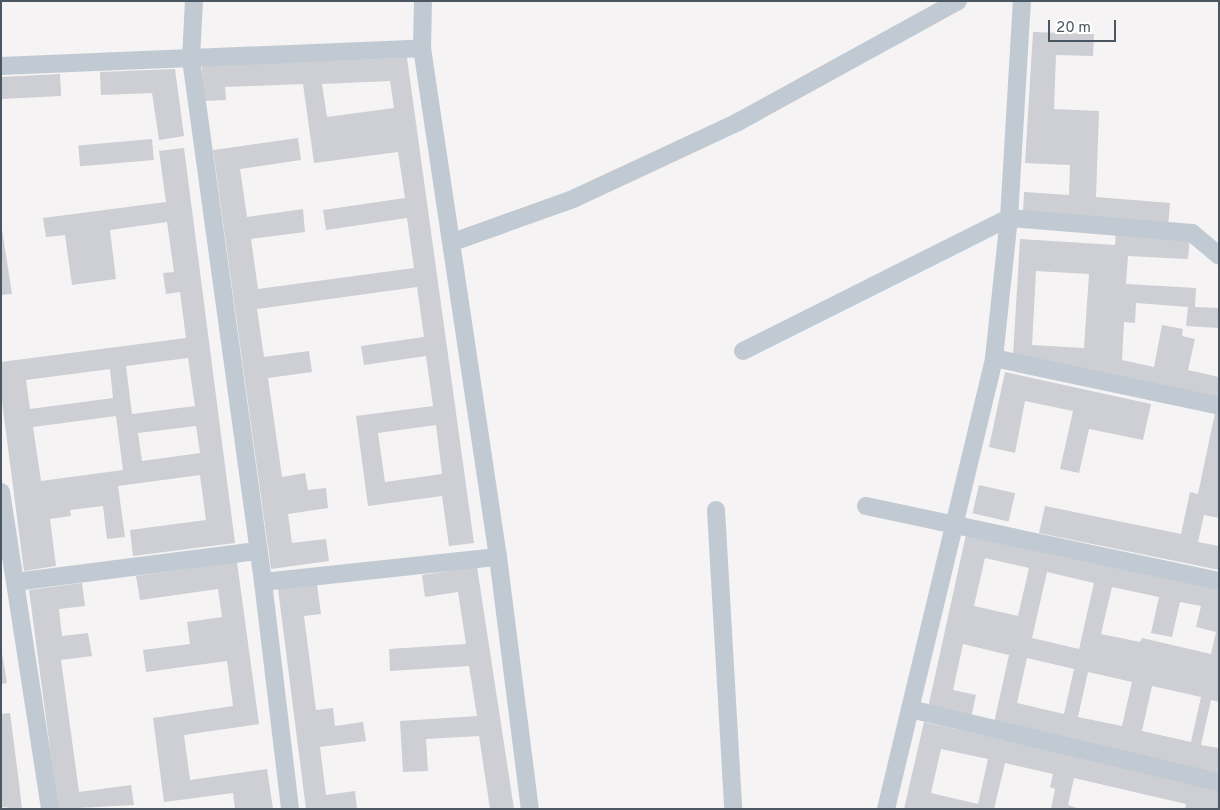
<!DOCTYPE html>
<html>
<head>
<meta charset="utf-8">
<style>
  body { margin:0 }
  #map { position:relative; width:1220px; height:810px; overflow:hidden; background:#f5f3f3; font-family:Overpass,sans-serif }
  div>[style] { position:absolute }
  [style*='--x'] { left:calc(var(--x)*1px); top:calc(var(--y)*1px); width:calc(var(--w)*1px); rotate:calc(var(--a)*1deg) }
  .building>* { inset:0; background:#cdcfd5; transform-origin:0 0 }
  .minor>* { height:18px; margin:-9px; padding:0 9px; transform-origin:9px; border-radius:9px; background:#c1cad2 }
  span { translate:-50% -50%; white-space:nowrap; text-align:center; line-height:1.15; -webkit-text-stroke:5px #fff; paint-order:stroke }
  .frame { position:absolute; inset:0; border:2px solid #4a5661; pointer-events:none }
  .scale { position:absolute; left:1048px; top:20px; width:68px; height:22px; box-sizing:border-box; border:2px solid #4a5661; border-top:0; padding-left:6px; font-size:15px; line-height:18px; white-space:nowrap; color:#4a5661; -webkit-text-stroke:4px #fff; paint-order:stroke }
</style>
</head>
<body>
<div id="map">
  <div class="building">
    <div style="clip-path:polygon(1033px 32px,1094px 34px,1093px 56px,1056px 55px,1054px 109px,1099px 111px,1096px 197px,1170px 203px,1168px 227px,1023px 216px,1024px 192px,1069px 195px,1070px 165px,1025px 163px)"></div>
    <div style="clip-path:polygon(evenodd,407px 58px,474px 543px,449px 546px,442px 496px,368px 506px,356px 416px,433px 406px,426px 356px,364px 365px,361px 346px,424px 337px,417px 287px,257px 309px,264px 357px,309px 351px,312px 372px,268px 378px,282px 477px,305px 473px,308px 490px,326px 488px,328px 508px,288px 514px,292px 543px,326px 539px,329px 561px,271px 569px,213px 150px,298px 138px,301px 160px,240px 169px,247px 217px,303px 209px,305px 232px,251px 239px,258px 289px,414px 268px,407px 218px,326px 230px,323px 210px,405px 198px,398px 152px,314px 163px,303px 84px,225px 87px,226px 100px,203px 101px,202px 65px,407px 58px,390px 81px,394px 108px,327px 117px,322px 84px,390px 81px,407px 58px,436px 425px,442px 474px,385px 482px,378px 433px,436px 425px)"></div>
    <div style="clip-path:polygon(175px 69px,184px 136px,159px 140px,152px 93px,101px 95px,100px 72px)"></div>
    <div style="left:60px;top:74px;width:22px;height:59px;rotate:87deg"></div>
    <div style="left:152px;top:139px;width:21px;height:74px;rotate:85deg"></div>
    <div style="clip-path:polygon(evenodd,184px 148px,235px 543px,133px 556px,130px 530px,206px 520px,200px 475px,118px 486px,125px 537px,107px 539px,103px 506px,70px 510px,71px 516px,50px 519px,56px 566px,24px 571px,1px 394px,1px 362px,186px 338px,180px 292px,166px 294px,163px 273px,174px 272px,167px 222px,110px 230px,116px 279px,72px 285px,65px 235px,46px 237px,43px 218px,166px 202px,159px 151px,184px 148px,188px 358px,195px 406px,132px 414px,126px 366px,188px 358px,184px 148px,110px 369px,113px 398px,30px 409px,26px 380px,110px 369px,184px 148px,116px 416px,123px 470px,41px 481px,33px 427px,116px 416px,184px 148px,196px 426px,200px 453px,142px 461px,138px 433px,196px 426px)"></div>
    <div style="clip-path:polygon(1px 223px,12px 294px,1px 295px)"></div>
    <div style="clip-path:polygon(evenodd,1116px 232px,1190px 236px,1188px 259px,1128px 256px,1126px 284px,1196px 288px,1195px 307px,1219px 308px,1219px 328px,1186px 326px,1188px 307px,1136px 303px,1135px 323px,1124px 322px,1122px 360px,1154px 367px,1162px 325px,1183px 329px,1182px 336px,1195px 339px,1188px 370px,1219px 377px,1219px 400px,1013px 356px,1020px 239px,1115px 245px,1116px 232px,1036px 271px,1089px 274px,1084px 348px,1032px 345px,1036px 271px)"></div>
    <div style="clip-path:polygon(1005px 372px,1151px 404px,1143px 440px,1089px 429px,1079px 473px,1060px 469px,1073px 411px,1025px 401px,1015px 453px,989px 447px)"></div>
    <div style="clip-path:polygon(1215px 413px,1219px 413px,1219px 518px,1204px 515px,1198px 542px,1219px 546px,1219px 570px,1039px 533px,1045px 506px,1181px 534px,1190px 492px,1198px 494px)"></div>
    <div style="left:979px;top:485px;width:37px;height:29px;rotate:13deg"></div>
    <div style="clip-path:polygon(evenodd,967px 530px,1219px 587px,1219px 702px,1211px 700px,1201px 745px,1219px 748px,1219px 773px,994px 723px,1009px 655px,963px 644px,953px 690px,976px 695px,971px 718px,928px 708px,967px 530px,985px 558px,1029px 568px,1018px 616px,974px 606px,985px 558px,967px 530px,1047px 572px,1094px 583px,1079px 649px,1032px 638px,1047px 572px,967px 530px,1112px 587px,1159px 597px,1151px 633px,1172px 637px,1180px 602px,1201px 606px,1196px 627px,1216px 632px,1211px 654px,1142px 638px,1140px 642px,1101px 634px,1112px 587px,967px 530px,1027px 658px,1074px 669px,1064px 714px,1017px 703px,1027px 658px,967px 530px,1088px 672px,1132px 682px,1122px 726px,1078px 717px,1088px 672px,967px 530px,1152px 686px,1201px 697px,1191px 742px,1142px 731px,1152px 686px)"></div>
    <div style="clip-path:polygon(237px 562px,259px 724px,184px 735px,190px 780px,267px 769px,273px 809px,235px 809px,233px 793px,164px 802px,153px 718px,233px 706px,227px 661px,146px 672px,143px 650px,190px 644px,187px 622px,222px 617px,218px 589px,140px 600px,136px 576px)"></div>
    <div style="clip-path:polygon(477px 567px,514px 809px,490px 809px,479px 736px,426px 739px,428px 771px,403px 772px,400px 721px,477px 716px,469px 666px,390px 671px,389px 649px,466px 644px,458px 592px,425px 597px,422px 575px)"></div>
    <div style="clip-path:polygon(82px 583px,85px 606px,59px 609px,62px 636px,88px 633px,92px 656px,61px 660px,79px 792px,131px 785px,134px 805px,58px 809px,29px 590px)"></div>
    <div style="clip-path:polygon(317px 584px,321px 614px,304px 616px,316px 710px,333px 708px,335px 726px,363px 722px,366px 741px,320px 747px,326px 795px,355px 791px,357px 809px,306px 809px,278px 589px)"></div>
    <div style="clip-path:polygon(1px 647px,7px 683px,1px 684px)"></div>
    <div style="clip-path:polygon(10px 713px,19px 783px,22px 809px,1px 807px,1px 714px)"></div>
    <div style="clip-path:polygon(evenodd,924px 722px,1219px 788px,1219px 809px,1185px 809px,1186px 804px,1074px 778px,1068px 805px,1080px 809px,1051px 809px,1055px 789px,1050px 787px,1053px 774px,1005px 763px,994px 809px,904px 809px,924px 722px,941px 749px,988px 759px,978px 804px,931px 793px,941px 749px)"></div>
  </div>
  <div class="minor">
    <div style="--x:194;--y:1;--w:58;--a:93"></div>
    <div style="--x:191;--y:59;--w:528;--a:82.16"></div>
    <div style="--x:263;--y:582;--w:229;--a:83.2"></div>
    <div style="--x:422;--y:48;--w:47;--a:-88.8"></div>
    <div style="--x:1;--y:66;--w:421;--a:-2.4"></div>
    <div style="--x:422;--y:48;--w:515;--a:81.51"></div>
    <div style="--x:498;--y:557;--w:254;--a:82.8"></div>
    <div style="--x:453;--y:242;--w:127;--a:-19.7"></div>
    <div style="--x:573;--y:199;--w:182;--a:-25"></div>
    <div style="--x:738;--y:122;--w:251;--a:-28.8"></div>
    <div style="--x:743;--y:351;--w:297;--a:-26.6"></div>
    <div style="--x:1009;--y:218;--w:184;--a:4.7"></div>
    <div style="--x:1192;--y:233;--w:35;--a:40"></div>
    <div style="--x:994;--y:358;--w:230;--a:12"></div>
    <div style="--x:1;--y:492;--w:321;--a:81.2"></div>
    <div style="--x:866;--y:506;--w:361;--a:12"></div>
    <div style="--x:716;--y:510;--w:299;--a:86.7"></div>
    <div style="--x:15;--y:582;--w:245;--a:-7.3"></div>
    <div style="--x:263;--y:582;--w:236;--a:-6.1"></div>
    <div style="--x:910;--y:709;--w:318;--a:13.3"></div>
    <div style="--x:886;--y:809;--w:464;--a:-76.5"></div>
    <div style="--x:994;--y:358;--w:141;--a:-83.9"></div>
    <div style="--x:1009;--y:218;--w:217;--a:-86.6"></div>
  </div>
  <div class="frame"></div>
  <div class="scale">20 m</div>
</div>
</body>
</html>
